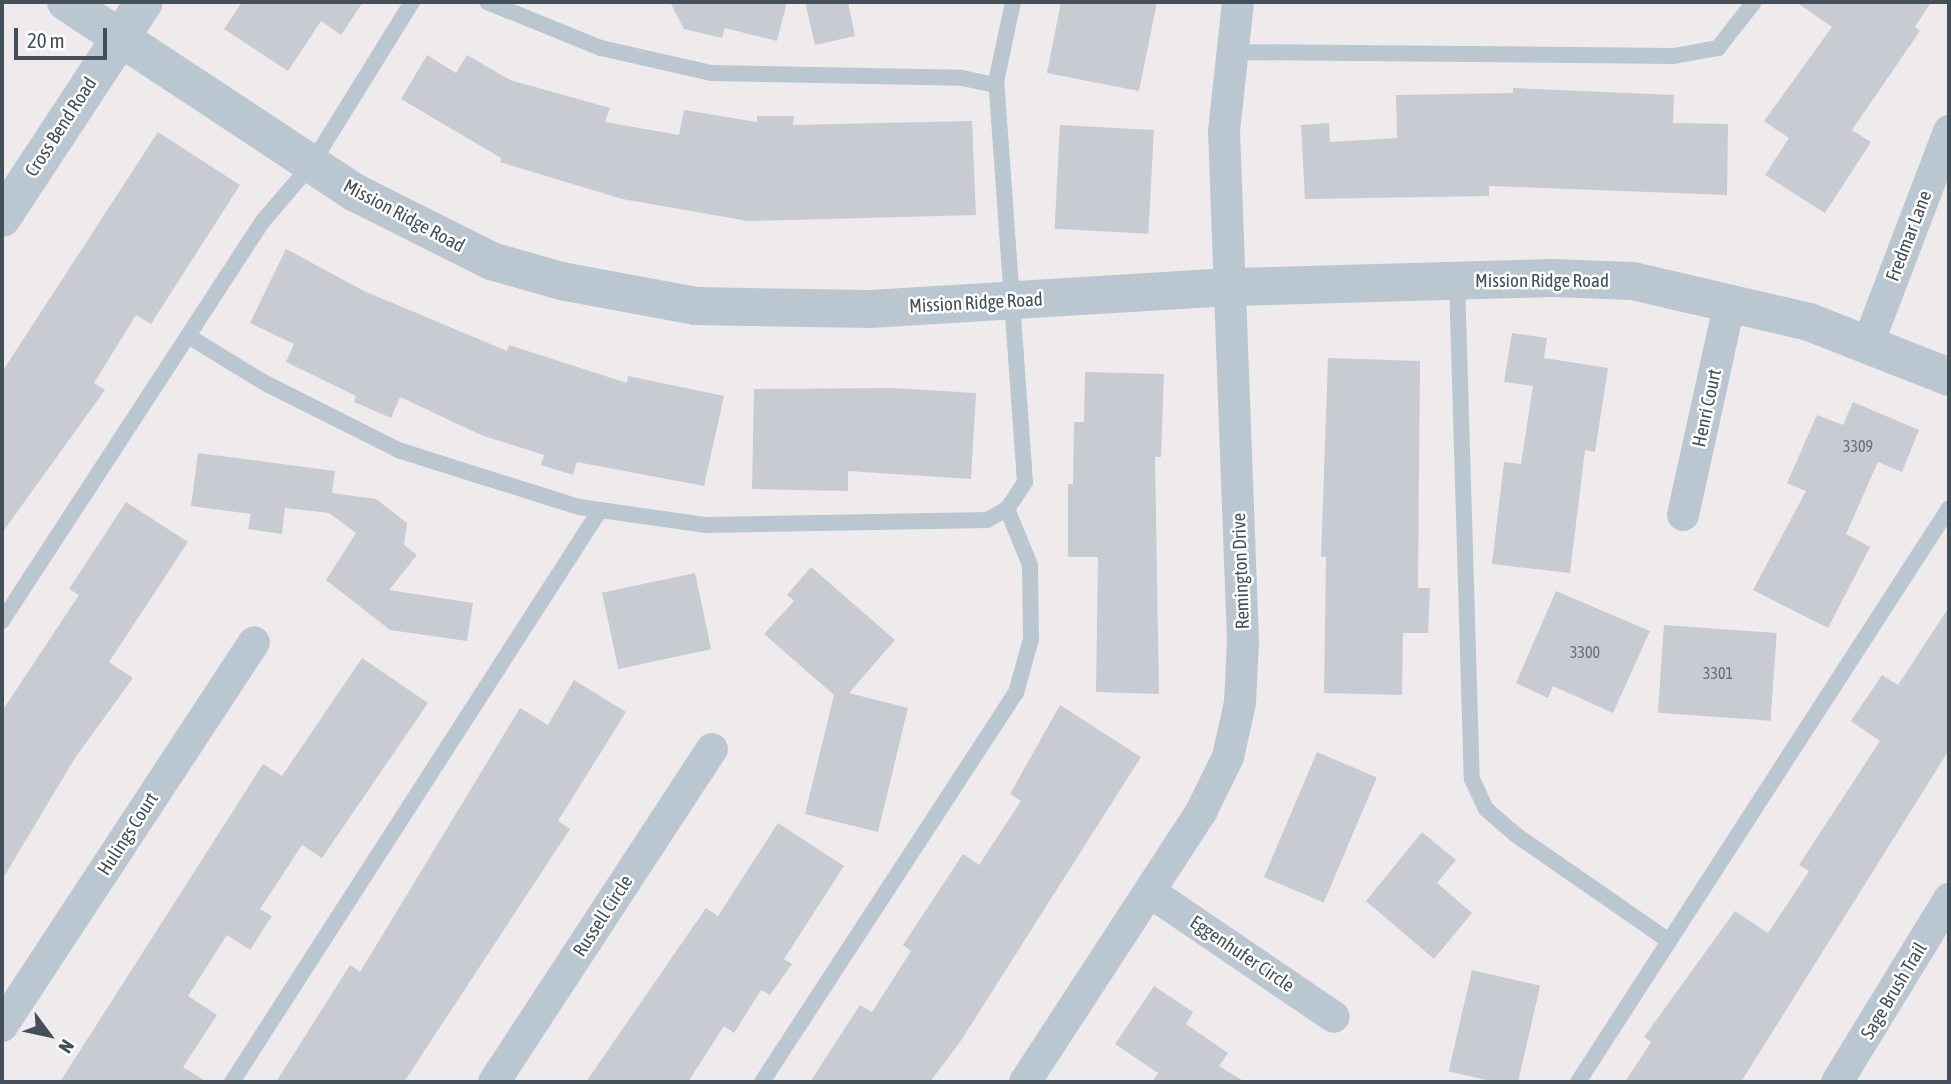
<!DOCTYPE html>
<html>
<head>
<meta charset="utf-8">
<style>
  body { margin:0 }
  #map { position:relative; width:1951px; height:1084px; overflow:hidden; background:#efebec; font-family:"Asap Condensed",sans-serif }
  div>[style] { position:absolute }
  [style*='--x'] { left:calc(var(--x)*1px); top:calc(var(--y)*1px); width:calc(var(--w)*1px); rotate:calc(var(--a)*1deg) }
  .building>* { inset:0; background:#c8cbd1; transform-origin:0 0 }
  .service>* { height:16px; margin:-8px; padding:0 8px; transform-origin:8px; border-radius:8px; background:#bbc7d0 }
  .minor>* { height:32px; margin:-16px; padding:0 16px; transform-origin:16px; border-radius:16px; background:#bbc7d0 }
  .tertiary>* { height:38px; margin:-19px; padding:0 19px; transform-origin:19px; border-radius:19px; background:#bbc7d0 }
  span { translate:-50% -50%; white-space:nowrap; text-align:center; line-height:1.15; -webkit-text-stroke:5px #fff; paint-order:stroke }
  .number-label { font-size:16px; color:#646f78 }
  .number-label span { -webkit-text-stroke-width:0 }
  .street-label { font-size:19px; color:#43505a }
  .frame { position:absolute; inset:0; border:4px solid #43505a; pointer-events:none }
  .north { position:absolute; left:14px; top:1000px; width:70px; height:70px; -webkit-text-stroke:5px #fff; paint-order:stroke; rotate:123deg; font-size:19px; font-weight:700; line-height:28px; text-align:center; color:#43505a }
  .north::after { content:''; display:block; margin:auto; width:24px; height:32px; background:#43505a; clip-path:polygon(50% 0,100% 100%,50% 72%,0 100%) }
  .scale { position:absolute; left:14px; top:28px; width:93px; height:32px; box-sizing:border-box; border:4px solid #43505a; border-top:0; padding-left:9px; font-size:21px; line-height:24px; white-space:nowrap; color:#43505a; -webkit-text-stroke:5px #fff; paint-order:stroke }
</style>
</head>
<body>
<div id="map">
  <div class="building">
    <div style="clip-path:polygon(242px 2px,363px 2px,341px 35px,321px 21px,288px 71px,224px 29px)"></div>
    <div style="clip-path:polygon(670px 2px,787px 2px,777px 41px,725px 28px,722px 38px,684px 29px)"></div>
    <div style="clip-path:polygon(805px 2px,848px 2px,855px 36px,815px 45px)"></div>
    <div style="clip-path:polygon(1061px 2px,1157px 2px,1139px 91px,1047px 73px)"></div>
    <div style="clip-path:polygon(1796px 2px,1931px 2px,1915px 27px,1920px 31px,1852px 130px,1871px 142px,1825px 213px,1765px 175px,1789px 138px,1764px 121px,1832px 27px)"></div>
    <div style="clip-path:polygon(427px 55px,456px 73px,467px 55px,510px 80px,610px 108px,605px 122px,679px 135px,684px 110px,757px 122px,757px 116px,794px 116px,793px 125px,972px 121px,976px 215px,748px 221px,622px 199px,500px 162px,501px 158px,401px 99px)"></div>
    <div style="clip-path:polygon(1513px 88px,1674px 95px,1673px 123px,1728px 124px,1727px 195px,1489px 186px,1489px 196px,1305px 199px,1301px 125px,1329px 123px,1330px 142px,1397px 138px,1396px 95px,1513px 93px)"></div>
    <div style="left:1060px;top:125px;width:94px;height:104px;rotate:3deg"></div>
    <div style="clip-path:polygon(158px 132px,240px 185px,151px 324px,136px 315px,94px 383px,105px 390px,2px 533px,2px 372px)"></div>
    <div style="clip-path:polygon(286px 249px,364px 291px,507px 351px,509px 345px,627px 383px,628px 376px,724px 396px,704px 486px,577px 462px,573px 475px,541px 465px,544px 455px,481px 435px,400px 397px,391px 418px,354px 402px,356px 396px,286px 362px,294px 344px,250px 323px)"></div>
    <div style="clip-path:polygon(1512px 333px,1547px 338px,1544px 358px,1608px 368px,1595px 452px,1585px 450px,1570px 573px,1492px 564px,1504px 462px,1521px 464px,1533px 386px,1504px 382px)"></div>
    <div style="clip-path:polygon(1328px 358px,1420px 361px,1418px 588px,1430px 588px,1428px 633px,1403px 633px,1402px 695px,1324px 693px,1326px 557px,1321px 557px)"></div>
    <div style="clip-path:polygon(1085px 372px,1164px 374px,1161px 457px,1155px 457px,1159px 694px,1096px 692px,1098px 557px,1068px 557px,1068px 484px,1073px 484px,1074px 422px,1084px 422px)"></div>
    <div style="clip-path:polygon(892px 388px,976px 393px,971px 479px,848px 471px,848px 491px,752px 489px,754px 389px)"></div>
    <div style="clip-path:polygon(1853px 402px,1919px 430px,1902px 472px,1878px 462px,1846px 534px,1870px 547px,1828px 628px,1753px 590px,1806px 491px,1787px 483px,1817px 415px,1843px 425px)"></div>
    <div style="clip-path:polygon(198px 453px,335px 471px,332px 493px,376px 499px,407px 523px,404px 545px,417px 555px,389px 590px,473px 603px,467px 641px,390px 630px,326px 580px,356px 533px,329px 513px,285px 508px,282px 534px,248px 529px,251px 514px,191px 506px)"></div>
    <div style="clip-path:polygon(126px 502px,188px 542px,109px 662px,133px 678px,75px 758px,2px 880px,2px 711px,79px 595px,69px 589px)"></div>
    <div style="clip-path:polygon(811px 567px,895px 640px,849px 693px,908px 708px,878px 832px,805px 814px,834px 695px,764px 634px,794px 601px,787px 595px)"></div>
    <div style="left:695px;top:573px;width:78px;height:95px;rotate:78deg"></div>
    <div style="clip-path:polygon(1556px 591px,1650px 631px,1613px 713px,1553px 686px,1548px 698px,1516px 683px)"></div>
    <div style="clip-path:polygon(1949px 607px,1949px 750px,1741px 1082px,1625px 1082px,1651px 1042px,1644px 1037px,1735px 911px,1768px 933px,1809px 871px,1799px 865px,1880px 741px,1851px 721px,1882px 675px,1898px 685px)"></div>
    <div style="left:1664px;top:625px;width:113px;height:88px;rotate:4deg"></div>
    <div style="clip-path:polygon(362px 658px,428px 703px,322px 858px,302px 845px,260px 909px,272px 916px,250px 950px,227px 935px,188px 996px,217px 1015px,183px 1067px,207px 1082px,60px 1082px,263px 764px,282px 776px)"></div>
    <div style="clip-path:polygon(574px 680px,626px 712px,558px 821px,570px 829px,404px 1082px,276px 1082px,350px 965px,360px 972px,520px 708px,548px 725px)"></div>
    <div style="clip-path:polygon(1060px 705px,1141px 757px,960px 1042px,930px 1082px,810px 1082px,860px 1005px,872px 1012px,911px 951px,903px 945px,963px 854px,979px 865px,1021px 801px,1010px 794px)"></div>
    <div style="left:1317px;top:752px;width:65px;height:136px;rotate:23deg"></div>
    <div style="clip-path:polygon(778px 823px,844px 866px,784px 959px,792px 964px,770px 995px,761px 990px,734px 1033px,724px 1026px,688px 1082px,586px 1082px,706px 908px,718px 916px)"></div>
    <div style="clip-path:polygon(1422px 832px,1456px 860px,1437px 883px,1472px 913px,1434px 959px,1366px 901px)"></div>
    <div style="left:1472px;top:970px;width:70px;height:104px;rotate:13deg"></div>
    <div style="clip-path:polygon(1154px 986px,1193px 1012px,1186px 1024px,1228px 1053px,1219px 1066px,1245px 1082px,1152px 1082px,1158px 1073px,1115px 1044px)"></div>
  </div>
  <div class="service">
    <div style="--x:487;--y:2;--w:123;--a:22"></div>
    <div style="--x:601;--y:48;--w:113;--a:12.8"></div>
    <div style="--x:711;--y:73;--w:251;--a:1.1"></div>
    <div style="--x:962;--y:78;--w:35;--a:12"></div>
    <div style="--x:1228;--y:52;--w:446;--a:0.5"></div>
    <div style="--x:1674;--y:56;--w:45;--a:-10.3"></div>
    <div style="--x:1718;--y:48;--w:58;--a:-52"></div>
    <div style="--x:1457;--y:281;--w:498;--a:88.3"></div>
    <div style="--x:1472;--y:779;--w:33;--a:65"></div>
    <div style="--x:1486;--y:809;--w:40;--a:41"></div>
    <div style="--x:1516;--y:835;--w:186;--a:34.7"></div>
    <div style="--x:188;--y:336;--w:90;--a:31.4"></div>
    <div style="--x:265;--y:383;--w:149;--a:26.7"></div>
    <div style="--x:398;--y:450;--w:190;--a:17.5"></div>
    <div style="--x:579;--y:507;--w:127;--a:8.1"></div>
    <div style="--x:705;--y:525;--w:282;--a:-1"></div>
    <div style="--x:987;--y:520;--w:23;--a:-29"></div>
    <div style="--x:1007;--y:509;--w:32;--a:-56"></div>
    <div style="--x:1025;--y:482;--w:401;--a:-94.1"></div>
    <div style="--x:996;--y:82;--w:82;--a:-78"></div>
    <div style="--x:2;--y:621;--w:478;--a:-56.9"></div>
    <div style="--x:263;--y:221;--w:74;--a:-49.4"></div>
    <div style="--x:311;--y:165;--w:192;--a:-58.2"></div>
    <div style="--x:232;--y:1082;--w:680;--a:-57.24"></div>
    <div style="--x:762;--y:1082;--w:465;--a:-56.9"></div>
    <div style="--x:1016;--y:693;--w:56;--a:-74.5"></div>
    <div style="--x:1031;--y:639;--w:74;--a:-90.8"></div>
    <div style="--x:1030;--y:565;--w:61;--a:-112.3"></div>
    <div style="--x:1578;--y:1082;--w:683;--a:-57.12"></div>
  </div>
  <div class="minor">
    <div style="--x:1869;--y:341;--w:225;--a:-69.1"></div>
    <div style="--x:1683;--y:515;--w:219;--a:-77.6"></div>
    <div style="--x:1150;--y:892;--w:222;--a:34.2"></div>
    <div style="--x:2;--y:1026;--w:459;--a:-56.7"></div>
    <div style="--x:494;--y:1082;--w:398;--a:-56.8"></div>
    <div style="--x:1025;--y:1082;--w:325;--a:-56.9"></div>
    <div style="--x:1202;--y:810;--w:59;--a:-63.9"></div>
    <div style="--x:1228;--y:757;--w:55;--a:-77.5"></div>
    <div style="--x:1240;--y:703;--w:61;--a:-87.2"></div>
    <div style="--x:1243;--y:642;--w:511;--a:-92.13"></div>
    <div style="--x:1224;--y:131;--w:130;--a:-83.8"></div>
    <div style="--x:1837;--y:1082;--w:215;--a:-58.5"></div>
  </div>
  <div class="tertiary">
    <div style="--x:66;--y:2;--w:347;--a:33.4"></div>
    <div style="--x:356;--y:193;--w:151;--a:26.7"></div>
    <div style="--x:491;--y:261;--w:73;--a:15.9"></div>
    <div style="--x:561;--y:281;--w:137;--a:10.5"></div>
    <div style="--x:696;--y:306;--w:174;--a:1"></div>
    <div style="--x:870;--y:309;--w:364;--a:-3.5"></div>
    <div style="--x:1233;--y:287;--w:319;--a:-1.6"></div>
    <div style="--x:1552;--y:278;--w:81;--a:2.1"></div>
    <div style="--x:1633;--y:281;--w:181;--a:13.1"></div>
    <div style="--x:1809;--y:322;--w:150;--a:21.4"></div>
    <div style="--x:2;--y:218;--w:258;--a:-56.7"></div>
  </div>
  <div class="number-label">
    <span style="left:1858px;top:446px">3309</span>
    <span style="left:1585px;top:652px">3300</span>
    <span style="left:1718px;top:673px">3301</span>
  </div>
  <div class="street-label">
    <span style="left:61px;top:127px;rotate:-57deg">Cross Bend Road</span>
    <span style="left:404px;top:216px;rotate:28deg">Mission Ridge Road</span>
    <span style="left:1909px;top:236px;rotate:-69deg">Fredmar Lane</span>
    <span style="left:1542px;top:281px">Mission Ridge Road</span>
    <span style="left:976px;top:303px;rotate:-3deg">Mission Ridge Road</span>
    <span style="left:1707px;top:408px;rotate:-78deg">Henri Court</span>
    <span style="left:1241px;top:571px;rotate:-92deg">Remington Drive</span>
    <span style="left:128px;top:834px;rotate:-57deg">Hulings Court</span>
    <span style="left:603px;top:916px;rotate:-57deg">Russell Circle</span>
    <span style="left:1242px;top:954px;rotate:34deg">Eggenhufer Circle</span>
    <span style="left:1894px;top:991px;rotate:-59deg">Sage Brush Trail</span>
  </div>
  <div class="frame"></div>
  <div class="north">N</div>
  <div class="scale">20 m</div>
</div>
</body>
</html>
